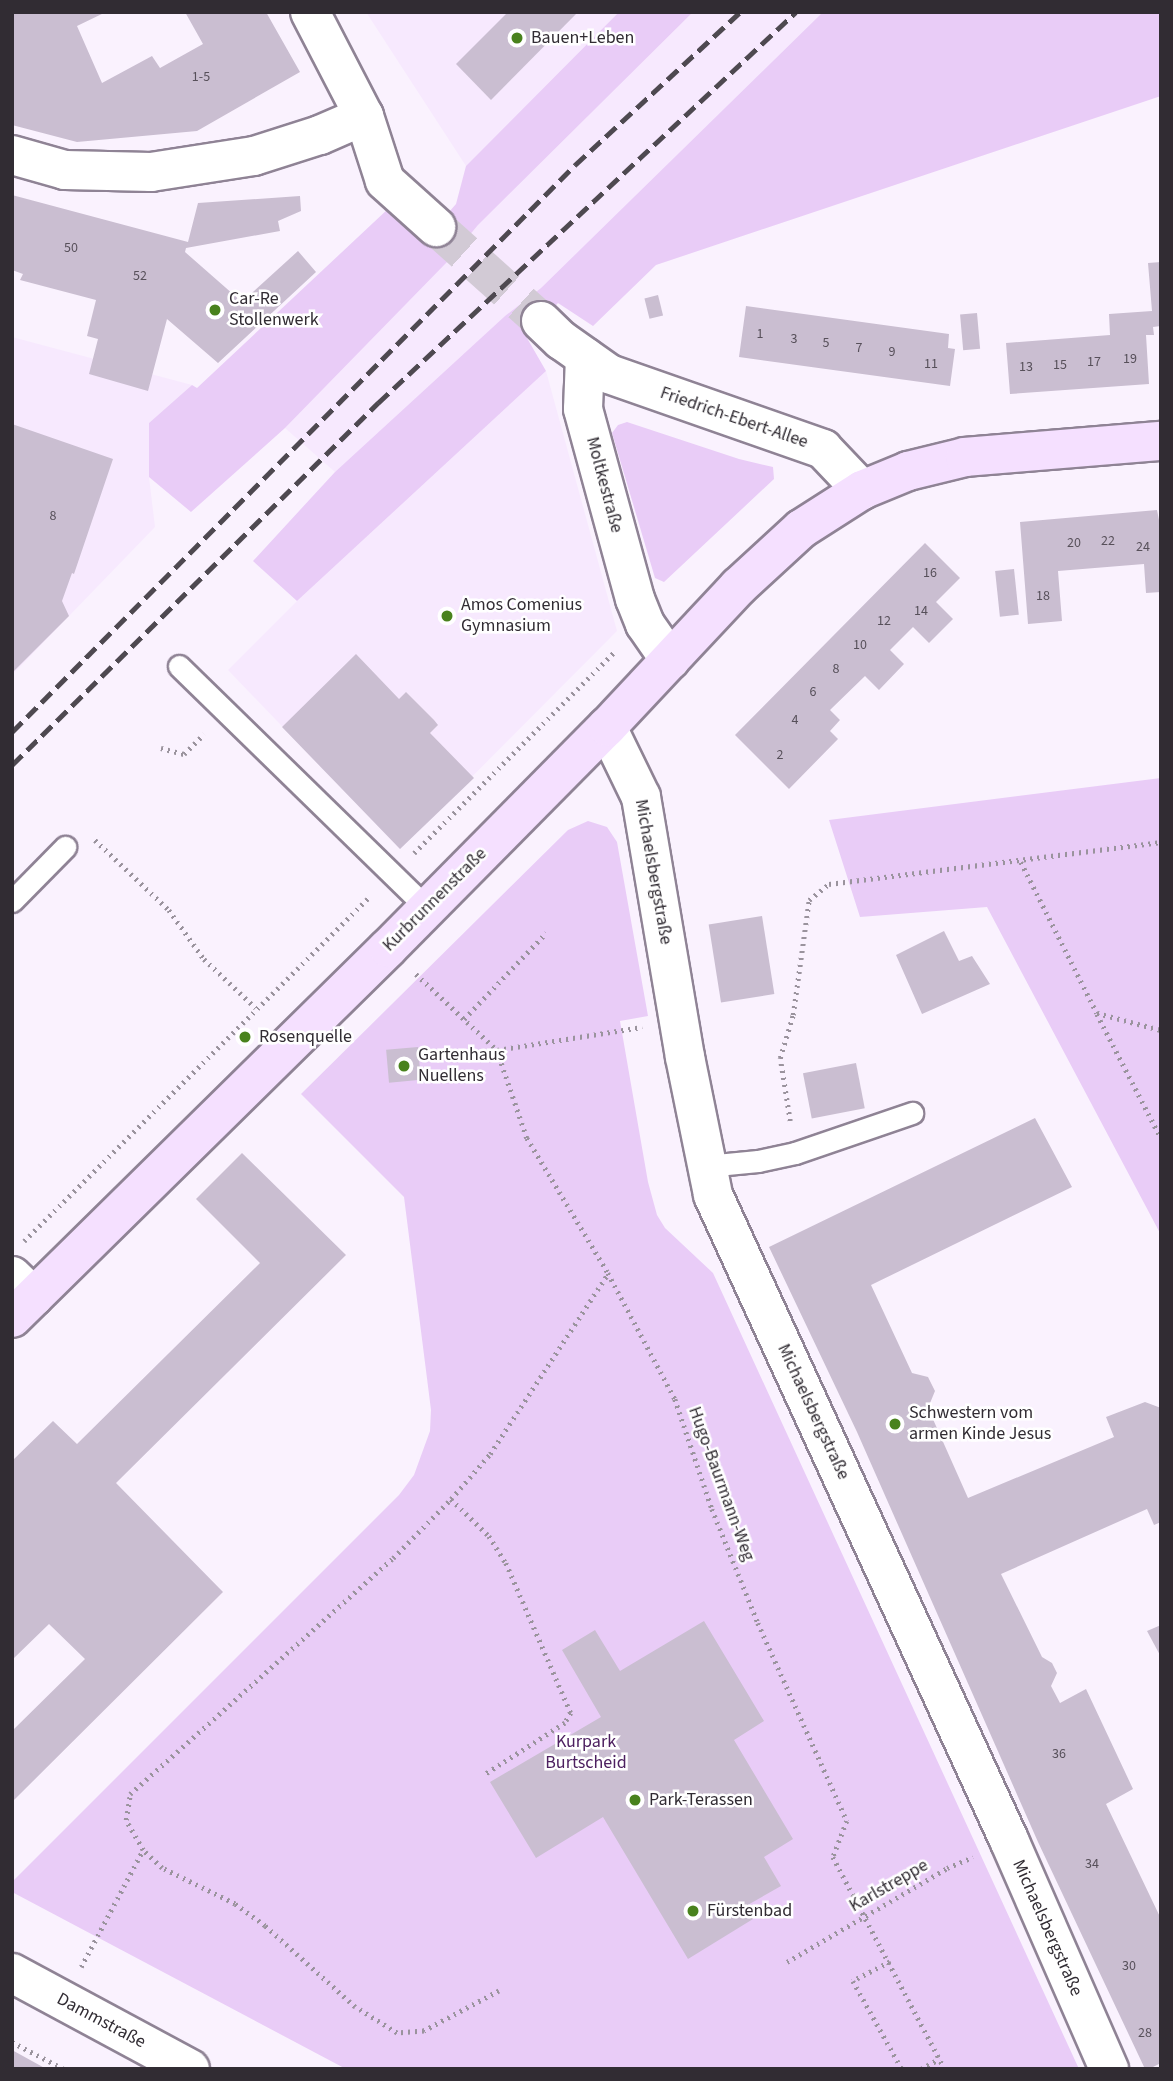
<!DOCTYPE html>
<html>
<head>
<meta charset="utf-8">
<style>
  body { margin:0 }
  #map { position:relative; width:1173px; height:2081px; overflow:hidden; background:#faf2fe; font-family:"Source Sans 3",sans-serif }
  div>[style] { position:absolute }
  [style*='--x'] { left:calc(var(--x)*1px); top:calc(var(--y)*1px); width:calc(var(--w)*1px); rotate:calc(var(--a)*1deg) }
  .built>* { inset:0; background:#f7e9fe }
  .green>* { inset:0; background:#e9ccf7 }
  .building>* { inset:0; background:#cabed1; transform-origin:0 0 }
  .minor-tunnel>* { height:38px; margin-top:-19px; transform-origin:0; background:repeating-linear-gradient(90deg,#d2cad5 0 38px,transparent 0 57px) }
  .path>* { height:4.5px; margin-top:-2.25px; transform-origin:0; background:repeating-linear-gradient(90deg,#9a939d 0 2px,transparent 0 7px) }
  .roads { filter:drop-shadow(2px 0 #8f8395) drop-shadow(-2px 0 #8f8395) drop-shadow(0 2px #8f8395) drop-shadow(0 -2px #8f8395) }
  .service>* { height:21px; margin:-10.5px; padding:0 10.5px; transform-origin:10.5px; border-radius:10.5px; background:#fff }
  .minor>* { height:38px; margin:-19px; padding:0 19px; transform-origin:19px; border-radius:19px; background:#fff }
  .secondary>* { height:38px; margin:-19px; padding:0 19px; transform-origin:19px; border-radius:19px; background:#f5e0ff }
  .rail>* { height:5px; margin-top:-2.5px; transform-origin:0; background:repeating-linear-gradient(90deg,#4e4950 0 14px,transparent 0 21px) }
  .dots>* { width:19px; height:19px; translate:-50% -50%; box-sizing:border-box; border:4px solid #fff; border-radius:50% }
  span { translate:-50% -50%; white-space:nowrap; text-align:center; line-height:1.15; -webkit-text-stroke:5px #fff; paint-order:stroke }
  .number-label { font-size:14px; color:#57505a }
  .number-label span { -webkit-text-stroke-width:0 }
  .poi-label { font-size:18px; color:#312c33 }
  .left { translate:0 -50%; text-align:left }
  .street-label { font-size:18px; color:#312c33 }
  .park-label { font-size:18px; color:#4d2060 }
  .frame { position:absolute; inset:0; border:14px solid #312c33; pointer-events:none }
</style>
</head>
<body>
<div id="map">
  <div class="built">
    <div style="clip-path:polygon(366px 12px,619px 12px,466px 166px)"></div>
    <div style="clip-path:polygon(693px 12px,823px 12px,541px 288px,505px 316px,335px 472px,285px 428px,449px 260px,478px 225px)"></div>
    <div style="clip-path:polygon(12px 337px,192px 385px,149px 423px,149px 477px,155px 527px,12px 675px)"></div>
    <div style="clip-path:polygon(546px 371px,617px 631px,400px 849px,228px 670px,297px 601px)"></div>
  </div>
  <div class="green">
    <div style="clip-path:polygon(619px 12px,693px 12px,478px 225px,449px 260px,285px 428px,191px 512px,149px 477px,149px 423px,192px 385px,197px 388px,389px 208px,436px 227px,456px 204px,466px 166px)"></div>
    <div style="clip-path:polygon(823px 12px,1161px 12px,1161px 96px,656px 265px,593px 326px,558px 303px,527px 338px,546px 371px,297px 601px,253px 561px,335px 472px,505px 316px,541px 288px)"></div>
    <div style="clip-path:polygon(627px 422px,739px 459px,773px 467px,774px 479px,664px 582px,655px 578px,612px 433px,618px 425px)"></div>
    <div style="clip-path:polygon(1161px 778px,1161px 1235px,987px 907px,860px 917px,829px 820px)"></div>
    <div style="clip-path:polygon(588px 821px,607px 827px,617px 842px,648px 1016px,620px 1021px,648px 1182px,657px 1215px,665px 1228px,713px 1273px,1079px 2069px,346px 2069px,12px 1892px,12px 1882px,399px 1495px,414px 1475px,430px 1431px,431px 1410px,404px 1197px,301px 1094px,568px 830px)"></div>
  </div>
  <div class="building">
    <div style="clip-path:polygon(12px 12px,106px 12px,77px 26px,102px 83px,152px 56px,160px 68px,203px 44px,185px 12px,266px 12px,300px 72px,197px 131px,77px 142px,12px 125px)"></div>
    <div style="clip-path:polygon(508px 12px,578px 12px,491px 100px,456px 64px)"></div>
    <div style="clip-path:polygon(12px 195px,188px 242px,198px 203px,300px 196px,301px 211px,278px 221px,280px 231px,186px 248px,185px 252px,242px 302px,298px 251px,316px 272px,218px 363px,167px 319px,148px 391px,89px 374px,98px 339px,87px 336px,96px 300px,20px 280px,23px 274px,12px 270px)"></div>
    <div style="clip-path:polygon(1161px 262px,1161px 326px,1153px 327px,1154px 335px,1146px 335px,1149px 384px,1010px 394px,1006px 343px,1110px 335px,1109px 314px,1152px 311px,1148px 263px)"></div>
    <div style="left:658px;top:295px;width:21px;height:14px;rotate:76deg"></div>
    <div style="clip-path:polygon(746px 306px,949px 334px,948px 348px,955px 349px,950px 386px,739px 357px)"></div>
    <div style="left:977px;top:313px;width:36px;height:17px;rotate:85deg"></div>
    <div style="clip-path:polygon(12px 424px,113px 459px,74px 574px,72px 573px,62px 601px,69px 616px,12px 673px)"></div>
    <div style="clip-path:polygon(1157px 510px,1161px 530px,1161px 592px,1146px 593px,1144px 564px,1058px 571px,1062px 621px,1028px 624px,1020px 522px)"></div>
    <div style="clip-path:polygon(925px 543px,960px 578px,936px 602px,953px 619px,929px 643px,913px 627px,890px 650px,904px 664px,879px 690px,865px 676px,830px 710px,840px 720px,830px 731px,838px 739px,789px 789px,735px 735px)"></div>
    <div style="left:1014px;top:569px;width:46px;height:19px;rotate:84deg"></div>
    <div style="clip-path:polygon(356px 654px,399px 699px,406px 692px,434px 720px,438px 725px,430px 733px,474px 778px,400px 849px,282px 727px)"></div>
    <div style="left:762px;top:916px;width:79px;height:54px;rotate:81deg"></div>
    <div style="clip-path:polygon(944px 931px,959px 961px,972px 956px,990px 984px,922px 1014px,896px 955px)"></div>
    <div style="left:418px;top:1047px;width:33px;height:32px;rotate:85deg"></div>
    <div style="left:856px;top:1063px;width:46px;height:54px;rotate:79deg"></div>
    <div style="clip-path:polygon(1035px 1118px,1072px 1187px,871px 1285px,912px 1373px,928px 1377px,935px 1391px,928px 1408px,968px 1498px,1114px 1437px,1106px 1417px,1145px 1402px,1161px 1408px,1161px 1522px,1154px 1525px,1147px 1509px,1001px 1574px,1042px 1657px,1052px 1663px,1057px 1673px,1051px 1686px,1060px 1703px,1086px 1689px,1133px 1789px,1106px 1804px,1161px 1919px,1161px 2063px,1149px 2069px,1145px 2069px,1038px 1842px,857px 1432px,769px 1247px)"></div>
    <div style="clip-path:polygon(242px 1153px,346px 1255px,116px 1483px,223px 1592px,12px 1802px,12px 1731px,85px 1659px,49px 1624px,12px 1660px,12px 1461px,53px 1421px,77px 1444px,260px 1263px,196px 1199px)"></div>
    <div style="clip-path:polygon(704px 1621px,764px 1721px,734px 1740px,793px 1839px,764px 1857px,781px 1886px,746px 1906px,753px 1919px,688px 1959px,603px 1817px,536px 1858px,490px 1782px,601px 1717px,562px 1650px,595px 1630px,620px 1671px)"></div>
    <div style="clip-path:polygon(1161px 1625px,1161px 1657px,1147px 1631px)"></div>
    <div style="clip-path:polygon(12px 2050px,41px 2066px,46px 2069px,12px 2069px)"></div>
  </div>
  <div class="minor-tunnel">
    <div style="--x:436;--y:227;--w:141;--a:41.8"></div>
  </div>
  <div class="path">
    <div style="--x:161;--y:748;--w:24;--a:15"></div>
    <div style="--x:184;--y:754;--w:28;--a:-45"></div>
    <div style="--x:95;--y:840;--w:102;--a:43.4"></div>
    <div style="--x:169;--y:910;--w:60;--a:54.5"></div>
    <div style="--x:204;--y:959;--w:71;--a:43.3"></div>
    <div style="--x:414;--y:853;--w:285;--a:-45.1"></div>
    <div style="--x:1021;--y:862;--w:169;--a:63.3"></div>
    <div style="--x:1097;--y:1013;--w:66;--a:14.9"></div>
    <div style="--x:416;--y:974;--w:111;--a:43.2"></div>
    <div style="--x:497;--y:1050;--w:93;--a:71.2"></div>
    <div style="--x:527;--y:1138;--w:157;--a:59"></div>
    <div style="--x:608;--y:1273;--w:143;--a:62"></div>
    <div style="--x:675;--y:1399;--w:116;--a:71.4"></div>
    <div style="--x:712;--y:1509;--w:123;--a:68"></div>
    <div style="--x:758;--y:1623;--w:217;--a:65.8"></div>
    <div style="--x:847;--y:1821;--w:39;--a:111"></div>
    <div style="--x:833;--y:1857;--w:240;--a:62.2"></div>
    <div style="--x:1097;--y:1014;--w:140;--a:62.7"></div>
    <div style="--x:464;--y:1019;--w:119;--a:-46.4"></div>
    <div style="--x:497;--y:1050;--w:147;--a:-9"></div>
    <div style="--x:790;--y:1121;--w:64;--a:-99"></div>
    <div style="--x:780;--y:1058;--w:45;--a:-73.2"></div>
    <div style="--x:793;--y:1015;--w:116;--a:-82.1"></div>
    <div style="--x:809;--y:900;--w:26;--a:-39"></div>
    <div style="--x:829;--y:884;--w:335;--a:-7.2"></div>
    <div style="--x:24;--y:1241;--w:489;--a:-44.9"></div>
    <div style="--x:451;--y:1499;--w:53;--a:44.2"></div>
    <div style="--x:489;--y:1536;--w:32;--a:58"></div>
    <div style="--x:506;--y:1563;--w:163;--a:66.6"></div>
    <div style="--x:571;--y:1713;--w:12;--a:121"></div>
    <div style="--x:565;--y:1723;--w:94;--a:147.2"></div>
    <div style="--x:787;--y:1962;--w:186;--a:-30.4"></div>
    <div style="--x:947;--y:1868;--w:28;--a:-23"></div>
    <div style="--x:890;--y:1962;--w:42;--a:152.8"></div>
    <div style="--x:853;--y:1981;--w:101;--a:60.9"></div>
    <div style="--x:81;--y:1967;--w:132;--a:-62.1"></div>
    <div style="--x:499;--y:1991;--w:85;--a:151.9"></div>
    <div style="--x:424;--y:2031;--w:27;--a:176"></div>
    <div style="--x:397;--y:2033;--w:49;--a:-148.2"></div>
    <div style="--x:355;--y:2007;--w:121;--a:-138"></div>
    <div style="--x:265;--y:1926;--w:37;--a:-144"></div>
    <div style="--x:235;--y:1904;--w:81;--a:-153.7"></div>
    <div style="--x:162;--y:1868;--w:26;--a:-137"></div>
    <div style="--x:143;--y:1850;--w:34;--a:-120"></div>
    <div style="--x:126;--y:1820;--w:26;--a:-81"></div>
    <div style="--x:130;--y:1794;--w:353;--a:-41.9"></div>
    <div style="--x:393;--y:1558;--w:83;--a:-45.5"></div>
    <div style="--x:451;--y:1499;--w:60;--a:-49.1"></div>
    <div style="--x:490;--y:1454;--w:215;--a:-56.8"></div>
    <div style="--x:12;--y:2042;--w:59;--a:27.4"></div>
    <div style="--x:921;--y:2069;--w:21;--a:-29"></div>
  </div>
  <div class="roads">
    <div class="service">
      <div style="--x:179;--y:666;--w:347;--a:44.3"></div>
      <div style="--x:12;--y:901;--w:76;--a:-45.5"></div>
      <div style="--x:706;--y:1166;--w:52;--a:-5.5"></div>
      <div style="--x:758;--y:1161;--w:38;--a:-12"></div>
      <div style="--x:795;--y:1153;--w:124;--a:-18.9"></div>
    </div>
    <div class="minor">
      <div style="--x:310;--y:12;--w:117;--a:62.6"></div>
      <div style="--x:364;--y:116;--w:68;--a:72.1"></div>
      <div style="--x:385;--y:181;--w:69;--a:42"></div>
      <div style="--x:12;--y:155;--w:55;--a:15.8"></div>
      <div style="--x:65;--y:170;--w:86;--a:1.3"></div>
      <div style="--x:151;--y:172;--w:104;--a:-8.8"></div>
      <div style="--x:254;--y:156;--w:69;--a:-17.7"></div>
      <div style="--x:320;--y:135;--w:48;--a:-23.4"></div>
      <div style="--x:541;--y:321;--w:28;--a:44"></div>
      <div style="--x:561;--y:340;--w:59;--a:35.3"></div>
      <div style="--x:609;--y:374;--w:227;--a:19.3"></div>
      <div style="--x:823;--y:449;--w:57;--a:46.4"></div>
      <div style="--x:585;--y:357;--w:52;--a:92.2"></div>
      <div style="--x:583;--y:409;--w:197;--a:74.7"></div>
      <div style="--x:635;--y:599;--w:27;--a:68"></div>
      <div style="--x:645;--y:624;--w:44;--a:55.2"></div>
      <div style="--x:607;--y:727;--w:78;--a:64.1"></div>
      <div style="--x:641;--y:797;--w:264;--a:80.4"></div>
      <div style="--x:685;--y:1057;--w:141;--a:78.5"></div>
      <div style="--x:713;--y:1195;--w:710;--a:65.35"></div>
      <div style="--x:1009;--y:1840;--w:250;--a:66.4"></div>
      <div style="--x:12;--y:1276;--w:30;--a:44"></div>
      <div style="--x:12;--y:1973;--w:202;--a:28.3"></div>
    </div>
    <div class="secondary">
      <div style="--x:12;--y:1318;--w:528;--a:-44.54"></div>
      <div style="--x:388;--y:948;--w:311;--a:-45.3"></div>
      <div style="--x:607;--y:727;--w:192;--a:-46.9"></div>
      <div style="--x:738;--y:587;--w:86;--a:-42.6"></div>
      <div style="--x:801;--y:529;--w:72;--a:-32.6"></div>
      <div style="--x:862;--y:490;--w:50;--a:-22.4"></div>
      <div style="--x:908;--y:471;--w:59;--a:-13.8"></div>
      <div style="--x:965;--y:457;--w:197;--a:-4.7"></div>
    </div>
  </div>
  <div class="rail">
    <div style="--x:12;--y:732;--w:799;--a:-45.2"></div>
    <div style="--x:575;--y:165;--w:225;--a:-42.8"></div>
    <div style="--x:12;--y:765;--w:515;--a:-44.69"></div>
    <div style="--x:378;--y:403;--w:572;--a:-43.09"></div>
  </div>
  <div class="dots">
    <div style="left:517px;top:38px;background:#49821d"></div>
    <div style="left:215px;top:310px;background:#49821d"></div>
    <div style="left:447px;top:616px;background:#49821d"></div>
    <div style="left:245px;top:1037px;background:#49821d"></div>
    <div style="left:404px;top:1066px;background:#49821d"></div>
    <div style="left:895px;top:1424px;background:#49821d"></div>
    <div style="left:635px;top:1800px;background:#49821d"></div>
    <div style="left:693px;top:1911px;background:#49821d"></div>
  </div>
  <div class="number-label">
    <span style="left:201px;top:77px">1-5</span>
    <span style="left:71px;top:248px">50</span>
    <span style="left:140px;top:276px">52</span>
    <span style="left:760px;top:334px">1</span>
    <span style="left:794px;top:339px">3</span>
    <span style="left:826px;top:343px">5</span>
    <span style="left:859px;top:348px">7</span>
    <span style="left:892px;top:352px">9</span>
    <span style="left:1130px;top:359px">19</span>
    <span style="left:1094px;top:362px">17</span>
    <span style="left:931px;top:364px">11</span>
    <span style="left:1060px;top:365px">15</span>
    <span style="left:1026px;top:367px">13</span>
    <span style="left:53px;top:516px">8</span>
    <span style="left:1108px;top:541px">22</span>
    <span style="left:1074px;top:543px">20</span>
    <span style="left:1143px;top:547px">24</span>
    <span style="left:930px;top:573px">16</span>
    <span style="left:1043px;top:596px">18</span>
    <span style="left:921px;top:611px">14</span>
    <span style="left:884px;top:621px">12</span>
    <span style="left:860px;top:645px">10</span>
    <span style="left:836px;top:669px">8</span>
    <span style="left:813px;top:692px">6</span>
    <span style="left:795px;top:720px">4</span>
    <span style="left:780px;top:755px">2</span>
    <span style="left:1059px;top:1754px">36</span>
    <span style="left:1092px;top:1864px">34</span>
    <span style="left:1129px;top:1966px">30</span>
    <span style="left:1145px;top:2033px">28</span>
  </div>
  <div class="poi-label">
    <span class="left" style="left:531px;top:38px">Bauen+Leben</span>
    <span class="left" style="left:229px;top:310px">Car-Re<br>Stollenwerk</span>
    <span class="left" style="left:461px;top:616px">Amos Comenius<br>Gymnasium</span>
    <span class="left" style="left:259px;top:1037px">Rosenquelle</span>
    <span class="left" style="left:418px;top:1066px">Gartenhaus<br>Nuellens</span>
    <span class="left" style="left:909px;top:1424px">Schwestern vom<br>armen Kinde Jesus</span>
    <span class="left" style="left:649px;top:1800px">Park-Terassen</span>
    <span class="left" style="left:707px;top:1911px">Fürstenbad</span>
  </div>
  <div class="street-label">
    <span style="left:734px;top:418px;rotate:19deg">Friedrich-Ebert-Allee</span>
    <span style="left:604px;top:485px;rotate:75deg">Moltkestraße</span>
    <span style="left:653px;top:872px;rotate:80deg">Michaelsbergstraße</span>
    <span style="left:435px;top:900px;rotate:-45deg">Kurbrunnenstraße</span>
    <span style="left:813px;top:1412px;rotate:65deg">Michaelsbergstraße</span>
    <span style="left:721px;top:1484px;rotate:70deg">Hugo-Baurmann-Weg</span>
    <span style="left:889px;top:1886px;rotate:-30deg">Karlstreppe</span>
    <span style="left:1047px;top:1928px;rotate:66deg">Michaelsbergstraße</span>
    <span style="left:101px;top:2021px;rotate:28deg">Dammstraße</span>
  </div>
  <div class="park-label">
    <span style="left:586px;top:1753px">Kurpark<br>Burtscheid</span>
  </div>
  <div class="frame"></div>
</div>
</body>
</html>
